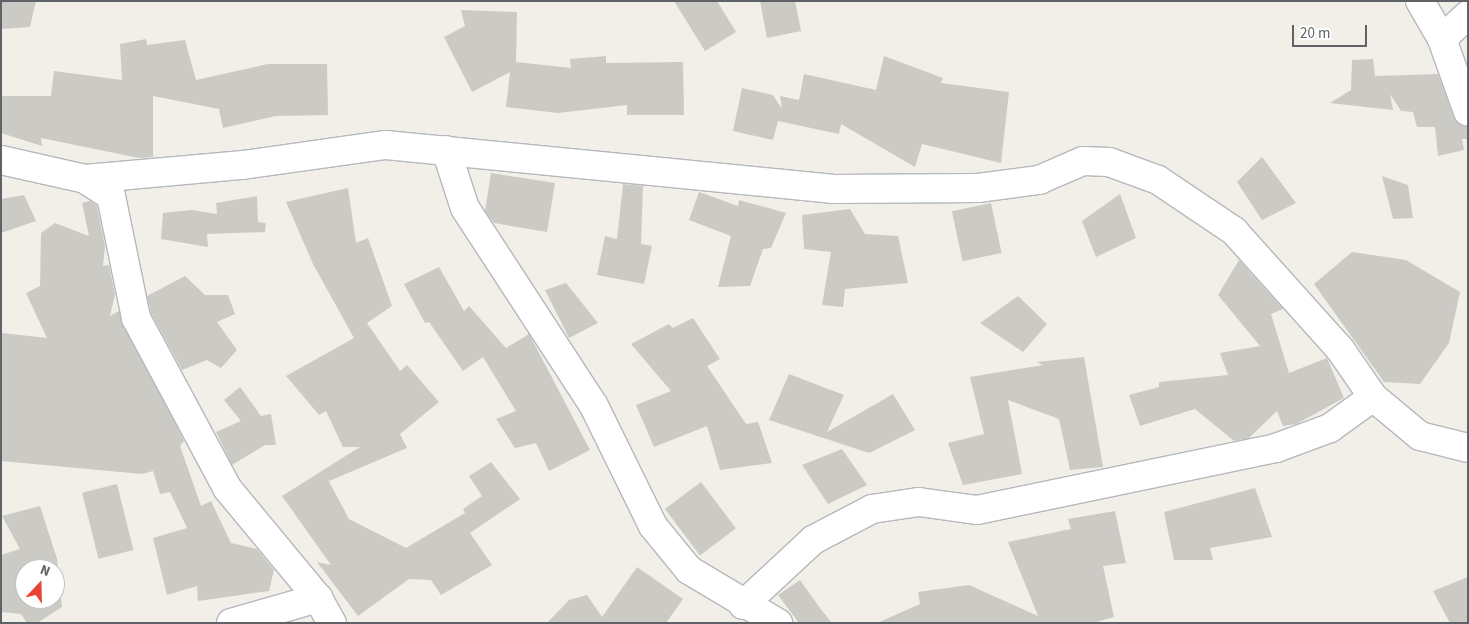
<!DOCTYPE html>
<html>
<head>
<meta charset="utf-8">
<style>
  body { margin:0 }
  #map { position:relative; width:1469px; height:624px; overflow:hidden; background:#f1efe8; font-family:"Source Sans 3",sans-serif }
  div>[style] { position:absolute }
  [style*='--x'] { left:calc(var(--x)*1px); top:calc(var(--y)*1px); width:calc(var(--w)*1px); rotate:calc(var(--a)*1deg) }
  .building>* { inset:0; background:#cccac5; transform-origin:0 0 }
  .roads { filter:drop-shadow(1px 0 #b5b8bc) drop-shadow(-1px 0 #b5b8bc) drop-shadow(0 1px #b5b8bc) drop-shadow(0 -1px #b5b8bc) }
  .minor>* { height:28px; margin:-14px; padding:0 14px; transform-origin:14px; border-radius:14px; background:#fff }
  span { translate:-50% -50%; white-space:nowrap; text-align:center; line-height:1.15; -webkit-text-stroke:4.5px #fff; paint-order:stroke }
  .frame { position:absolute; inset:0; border:2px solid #5f6368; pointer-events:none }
  .north { position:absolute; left:15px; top:559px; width:50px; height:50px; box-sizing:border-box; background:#fff; border:1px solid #bfc1c3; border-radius:50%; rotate:21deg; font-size:14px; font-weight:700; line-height:20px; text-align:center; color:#5f6368 }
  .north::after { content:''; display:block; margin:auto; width:18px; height:22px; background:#ea4335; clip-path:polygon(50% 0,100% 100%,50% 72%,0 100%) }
  .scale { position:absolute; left:1292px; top:25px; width:75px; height:22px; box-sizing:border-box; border:2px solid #5f6368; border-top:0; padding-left:6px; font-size:15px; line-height:18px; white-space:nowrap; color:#5f6368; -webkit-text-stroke:4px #fff; paint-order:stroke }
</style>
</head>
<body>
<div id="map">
  <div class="building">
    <div style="clip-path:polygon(1px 1px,36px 1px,30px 27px,1px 29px)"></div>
    <div style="clip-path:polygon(674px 1px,717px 1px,736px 32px,705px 51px)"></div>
    <div style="clip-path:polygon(760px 1px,795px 1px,801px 31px,767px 38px)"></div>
    <div style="clip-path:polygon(461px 10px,517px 12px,516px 62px,571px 68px,570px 59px,606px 56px,606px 63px,683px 62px,684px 115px,627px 115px,627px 105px,558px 113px,506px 107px,510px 72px,472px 92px,444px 37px,465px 26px)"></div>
    <div style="clip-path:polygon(146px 39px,147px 45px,185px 40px,196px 80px,268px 64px,327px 64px,328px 115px,276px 116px,223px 128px,219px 109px,153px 96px,153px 157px,139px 158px,41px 138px,42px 146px,1px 133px,1px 96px,51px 96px,54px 71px,122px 80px,120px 44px)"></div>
    <div style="clip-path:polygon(884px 56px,943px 78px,941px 83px,1009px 92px,1001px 163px,922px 144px,915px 167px,841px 124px,839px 134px,778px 121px,773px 140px,733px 131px,742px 88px,773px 95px,782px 109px,780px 96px,799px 100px,804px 74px,876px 90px)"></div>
    <div style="clip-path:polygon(1373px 59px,1375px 76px,1438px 74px,1454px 118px,1468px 127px,1468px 139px,1462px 139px,1464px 150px,1438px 156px,1435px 127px,1417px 127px,1413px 112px,1401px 111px,1390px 94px,1393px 110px,1330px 103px,1351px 90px,1352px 60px)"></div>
    <div style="clip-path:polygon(1262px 157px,1296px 203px,1262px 220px,1237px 182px)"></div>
    <div style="clip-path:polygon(491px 173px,555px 183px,547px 232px,494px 223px,485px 211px)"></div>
    <div style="clip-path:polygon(1382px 176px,1408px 185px,1413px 218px,1393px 219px)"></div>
    <div style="clip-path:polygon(623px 184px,643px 186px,641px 244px,652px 246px,644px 284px,597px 275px,605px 236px,617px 239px)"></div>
    <div style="clip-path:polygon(348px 188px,356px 243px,368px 238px,392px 306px,367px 323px,400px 371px,407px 365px,439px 402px,400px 434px,407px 448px,329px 481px,325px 474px,349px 519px,406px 548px,465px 513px,463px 509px,482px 496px,469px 476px,491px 462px,520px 499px,470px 533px,492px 565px,441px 595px,431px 580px,409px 579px,358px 616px,317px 562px,331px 565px,282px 496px,360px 447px,343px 447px,326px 411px,319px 415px,286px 376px,354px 338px,313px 264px,286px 202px)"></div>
    <div style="clip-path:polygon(699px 192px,738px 206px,739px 200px,786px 213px,771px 248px,763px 249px,750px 286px,718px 287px,731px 236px,689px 220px)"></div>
    <div style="clip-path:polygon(1120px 194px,1136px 238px,1096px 257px,1082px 221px)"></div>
    <div style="clip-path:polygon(24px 195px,36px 221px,1px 233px,1px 199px)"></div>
    <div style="clip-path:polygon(257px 196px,258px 222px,266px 223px,265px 232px,207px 234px,208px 247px,161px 239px,163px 213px,192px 210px,217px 214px,216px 203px)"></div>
    <div style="clip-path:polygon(90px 201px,97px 206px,105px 246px,103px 266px,109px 265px,115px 294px,110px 316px,119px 311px,184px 441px,180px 446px,201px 506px,211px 501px,231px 543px,257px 549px,274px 570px,269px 591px,198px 601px,197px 586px,167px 595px,153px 538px,187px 528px,170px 492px,160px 494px,153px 471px,142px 474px,1px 461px,2px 333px,47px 338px,26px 293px,40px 286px,41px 233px,55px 223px,89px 236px,82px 203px)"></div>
    <div style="left:991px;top:203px;width:51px;height:40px;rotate:78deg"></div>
    <div style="clip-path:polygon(850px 209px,865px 234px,898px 236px,908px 283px,845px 289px,843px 307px,822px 305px,831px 252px,804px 249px,802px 215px)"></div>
    <div style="clip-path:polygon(1352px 252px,1406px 260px,1460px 292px,1449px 343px,1420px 384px,1384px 382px,1314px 284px)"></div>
    <div style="clip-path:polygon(1239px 260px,1283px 309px,1271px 314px,1289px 373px,1327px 358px,1344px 398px,1296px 424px,1283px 426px,1277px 411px,1249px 438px,1234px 441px,1195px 409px,1140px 426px,1129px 395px,1159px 387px,1159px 382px,1228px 375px,1220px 353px,1260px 346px,1218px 295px)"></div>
    <div style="clip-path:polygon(439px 267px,464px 311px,469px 306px,506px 348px,529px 334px,590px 450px,549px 471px,536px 443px,515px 448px,496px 419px,516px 411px,483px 357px,463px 371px,429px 322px,425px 323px,404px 284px)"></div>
    <div style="clip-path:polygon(185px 276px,205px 295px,228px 295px,235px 314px,217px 322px,237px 350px,221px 368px,207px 360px,182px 370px,151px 313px,147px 296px)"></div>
    <div style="clip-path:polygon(566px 283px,598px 323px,569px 338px,545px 290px)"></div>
    <div style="clip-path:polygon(1018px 296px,1047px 324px,1023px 352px,980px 323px)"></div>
    <div style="clip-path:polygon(693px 318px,720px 359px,707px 366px,746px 424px,758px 422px,772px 463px,720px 470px,707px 426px,654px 447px,636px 405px,671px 391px,631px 344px,669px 324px,673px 328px)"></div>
    <div style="clip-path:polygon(1084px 357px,1103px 467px,1070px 470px,1059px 419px,1008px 400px,1022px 474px,963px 485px,948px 443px,984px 434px,970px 377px,1043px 365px,1037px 362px)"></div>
    <div style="clip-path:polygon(789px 374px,844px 395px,827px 432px,893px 394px,915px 430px,869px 453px,769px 420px)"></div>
    <div style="clip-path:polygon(240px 387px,261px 416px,271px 414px,276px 445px,265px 445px,232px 465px,216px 432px,241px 421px,224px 400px)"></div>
    <div style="clip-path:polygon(842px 449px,867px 485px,828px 504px,802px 465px)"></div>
    <div style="left:701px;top:482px;width:58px;height:45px;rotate:53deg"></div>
    <div style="left:117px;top:484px;width:68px;height:36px;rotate:76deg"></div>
    <div style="clip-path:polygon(1255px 488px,1272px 537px,1210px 548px,1213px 560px,1174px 560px,1164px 512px)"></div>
    <div style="clip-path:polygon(evenodd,40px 506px,57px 559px,62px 607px,37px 623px,27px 623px,21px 614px,1px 612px,1px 555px,20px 549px,2px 516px,40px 506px,25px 569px,55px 569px,55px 599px,25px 599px,25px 569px)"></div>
    <div style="clip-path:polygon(1115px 511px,1126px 563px,1103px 566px,1114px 617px,1093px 623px,877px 623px,920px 604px,918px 592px,969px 585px,1038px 616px,1008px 542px,1071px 529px,1068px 519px)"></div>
    <div style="clip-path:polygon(637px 567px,683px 599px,666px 623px,547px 623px,569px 600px,587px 595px,602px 617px)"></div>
    <div style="clip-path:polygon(1468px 577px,1468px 623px,1450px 623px,1433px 591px)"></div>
    <div style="clip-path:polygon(800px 580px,820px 608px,832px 623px,799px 623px,778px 595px)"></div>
  </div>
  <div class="roads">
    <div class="minor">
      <div style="--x:1420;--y:1;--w:44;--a:59.9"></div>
      <div style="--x:1442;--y:39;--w:77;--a:70.4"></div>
      <div style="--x:1442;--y:39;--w:35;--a:-43"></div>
      <div style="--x:446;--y:150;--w:61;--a:71.9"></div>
      <div style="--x:465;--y:208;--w:234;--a:56.9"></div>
      <div style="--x:593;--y:404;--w:136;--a:63.8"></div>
      <div style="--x:653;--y:526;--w:57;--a:50.7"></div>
      <div style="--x:689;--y:570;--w:104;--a:30.8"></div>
      <div style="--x:1;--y:160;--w:86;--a:12.7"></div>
      <div style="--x:85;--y:179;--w:31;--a:33"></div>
      <div style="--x:111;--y:196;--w:125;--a:78.4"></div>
      <div style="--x:136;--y:318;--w:193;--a:61.8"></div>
      <div style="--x:227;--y:488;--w:143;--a:50.4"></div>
      <div style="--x:318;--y:598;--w:29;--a:61"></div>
      <div style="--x:85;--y:179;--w:159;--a:-5.1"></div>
      <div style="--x:243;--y:165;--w:144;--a:-8"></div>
      <div style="--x:386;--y:145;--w:448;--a:5.6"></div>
      <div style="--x:832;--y:189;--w:146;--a:-0.4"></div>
      <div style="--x:978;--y:188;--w:62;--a:-7.5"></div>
      <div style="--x:1039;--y:180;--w:48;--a:-23.4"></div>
      <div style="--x:1083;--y:161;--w:26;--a:2"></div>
      <div style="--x:1109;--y:162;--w:52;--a:20.2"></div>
      <div style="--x:1158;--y:180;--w:92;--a:33.9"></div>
      <div style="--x:1234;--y:231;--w:159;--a:48.1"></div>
      <div style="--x:1340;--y:349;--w:58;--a:55.5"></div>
      <div style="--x:1373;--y:397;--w:61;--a:39.7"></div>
      <div style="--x:1420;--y:436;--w:49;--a:14"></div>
      <div style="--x:743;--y:605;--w:96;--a:-42.9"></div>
      <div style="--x:813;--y:540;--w:67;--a:-27.7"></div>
      <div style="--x:872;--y:509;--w:48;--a:-8.5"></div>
      <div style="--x:919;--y:502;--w:59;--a:7.9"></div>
      <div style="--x:977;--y:510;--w:305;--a:-11.7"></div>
      <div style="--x:1276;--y:448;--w:58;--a:-20.3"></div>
      <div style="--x:1330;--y:428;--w:53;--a:-35.8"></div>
      <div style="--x:231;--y:623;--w:91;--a:-16"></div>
    </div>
  </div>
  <div class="frame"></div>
  <div class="north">N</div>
  <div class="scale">20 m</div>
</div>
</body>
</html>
